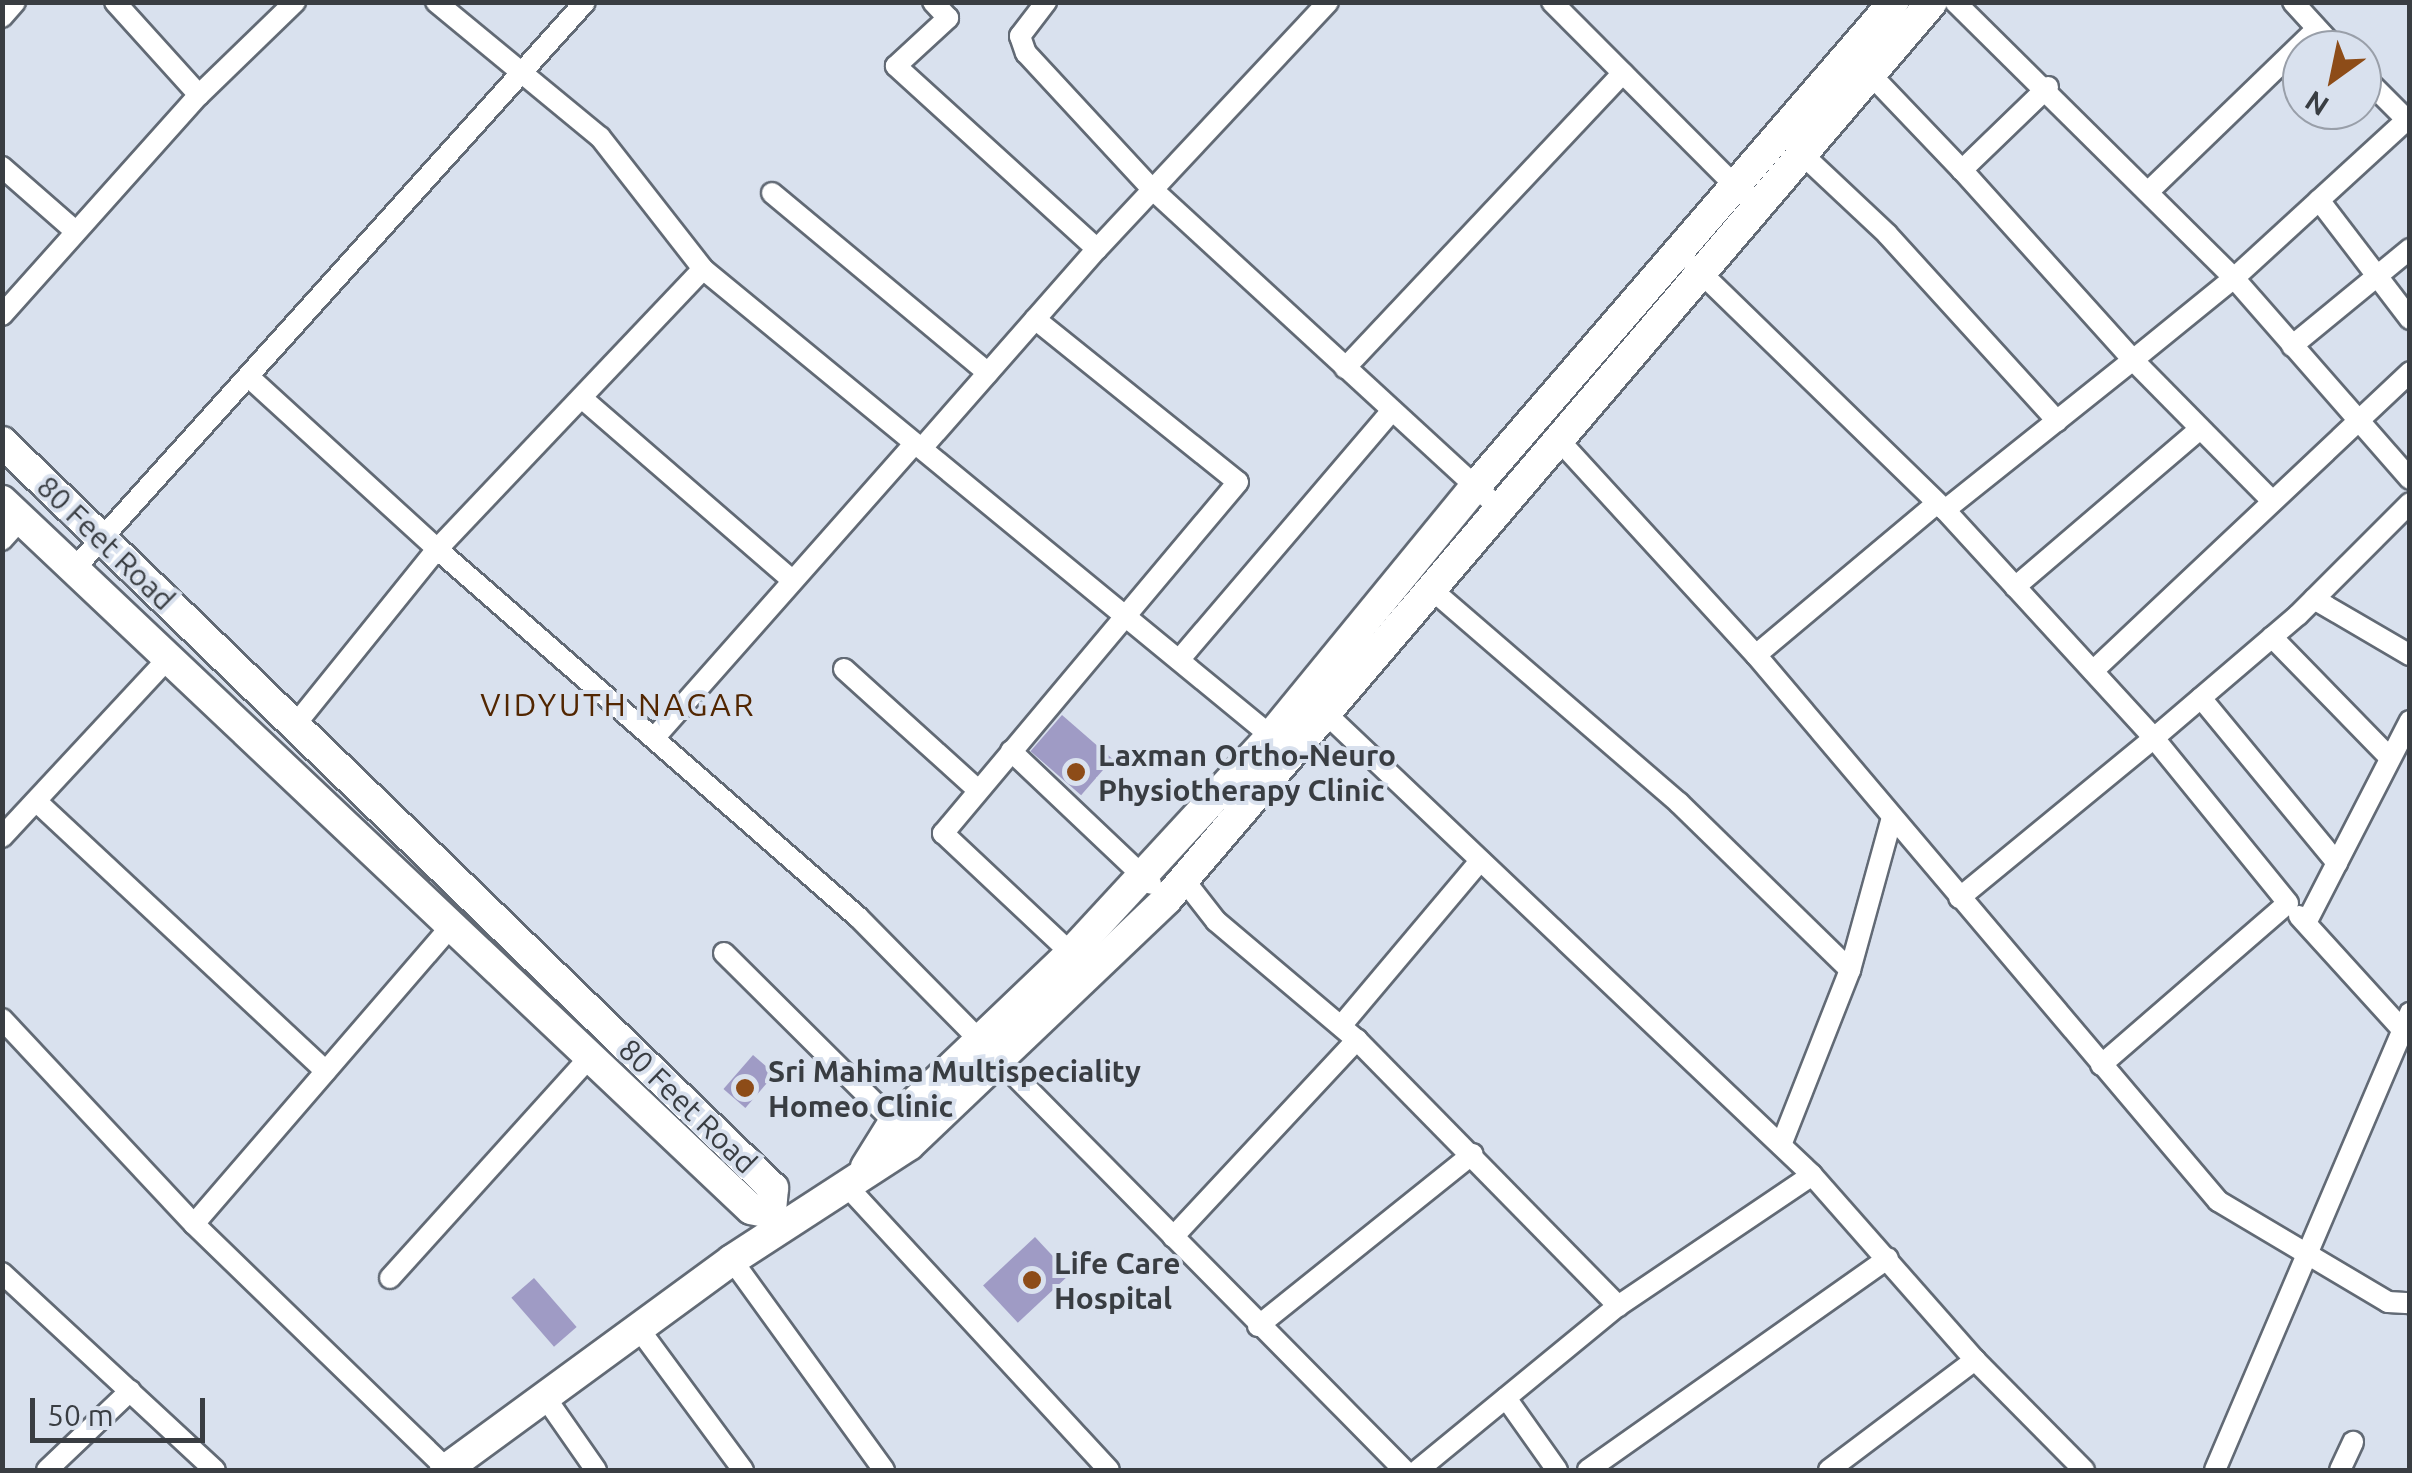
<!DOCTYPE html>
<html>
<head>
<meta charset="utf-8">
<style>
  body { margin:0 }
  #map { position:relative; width:2412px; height:1473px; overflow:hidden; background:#d9e1ee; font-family:Ubuntu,sans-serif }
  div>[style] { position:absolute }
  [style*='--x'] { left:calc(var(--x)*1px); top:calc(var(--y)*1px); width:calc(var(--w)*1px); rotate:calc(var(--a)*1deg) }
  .building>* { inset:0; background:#9f9bc5; transform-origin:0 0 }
  .roads { filter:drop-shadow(2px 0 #626a75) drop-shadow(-2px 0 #626a75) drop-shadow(0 2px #626a75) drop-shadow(0 -2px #626a75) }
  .street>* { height:20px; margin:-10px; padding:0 10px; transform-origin:10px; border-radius:10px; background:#fff }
  .secondary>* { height:30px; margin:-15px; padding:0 15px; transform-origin:15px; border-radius:15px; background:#fff }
  .dots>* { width:28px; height:28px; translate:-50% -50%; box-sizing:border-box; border:5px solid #d9e1ee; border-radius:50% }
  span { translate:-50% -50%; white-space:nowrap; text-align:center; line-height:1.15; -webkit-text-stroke:8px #d9e1ee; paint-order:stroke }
  .street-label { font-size:30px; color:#393d42 }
  .poi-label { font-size:30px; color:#393d42; font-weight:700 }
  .left { translate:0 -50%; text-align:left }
  .neighbourhood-label { font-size:32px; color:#522601; letter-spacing:2.5px }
  .frame { position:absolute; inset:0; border:5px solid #393d42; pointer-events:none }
  .north { position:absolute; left:2282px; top:30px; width:100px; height:100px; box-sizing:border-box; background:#d9e1ee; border:2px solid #999fa9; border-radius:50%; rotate:213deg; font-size:28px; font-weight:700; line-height:40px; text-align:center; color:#393d42 }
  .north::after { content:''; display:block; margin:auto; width:35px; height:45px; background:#8d4c18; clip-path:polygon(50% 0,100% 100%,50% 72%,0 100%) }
  .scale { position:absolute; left:30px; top:1398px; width:175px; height:45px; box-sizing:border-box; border:5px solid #393d42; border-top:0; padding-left:12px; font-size:30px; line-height:35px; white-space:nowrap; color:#393d42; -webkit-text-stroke:8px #d9e1ee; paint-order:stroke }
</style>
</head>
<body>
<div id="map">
  <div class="building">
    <div style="left:1062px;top:715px;width:67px;height:48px;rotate:41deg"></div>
    <div style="left:753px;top:1055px;width:29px;height:45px;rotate:41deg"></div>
    <div style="left:1035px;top:1237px;width:51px;height:71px;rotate:47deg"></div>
    <div style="left:534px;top:1278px;width:65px;height:30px;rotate:49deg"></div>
  </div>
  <div class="roads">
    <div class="street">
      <div style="--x:436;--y:2;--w:212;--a:39.5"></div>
      <div style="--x:600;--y:137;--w:167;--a:52"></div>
      <div style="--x:703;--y:269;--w:386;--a:133.5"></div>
      <div style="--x:437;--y:549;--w:559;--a:41.16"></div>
      <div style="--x:858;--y:917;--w:777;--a:45.36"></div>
      <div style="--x:1046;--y:2;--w:43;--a:127.4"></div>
      <div style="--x:1020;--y:36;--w:18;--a:71"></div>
      <div style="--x:1026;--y:53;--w:187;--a:47.2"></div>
      <div style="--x:1153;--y:190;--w:469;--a:42.6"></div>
      <div style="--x:1552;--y:2;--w:272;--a:45.1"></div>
      <div style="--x:1955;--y:2;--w:392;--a:44.7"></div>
      <div style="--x:2234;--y:278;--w:239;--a:-42.5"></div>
      <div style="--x:2293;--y:2;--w:65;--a:47.5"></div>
      <div style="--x:2;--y:17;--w:20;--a:-49"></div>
      <div style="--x:2362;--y:75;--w:64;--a:45"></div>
      <div style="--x:1873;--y:77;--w:129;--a:46.3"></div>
      <div style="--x:2048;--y:87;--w:120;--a:136"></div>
      <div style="--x:1962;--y:170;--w:256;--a:48"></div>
      <div style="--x:2133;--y:360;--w:130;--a:-39.1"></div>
      <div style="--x:2234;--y:278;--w:267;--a:48.8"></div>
      <div style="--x:199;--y:95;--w:134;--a:-44.1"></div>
      <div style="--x:1803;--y:155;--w:115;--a:43.2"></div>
      <div style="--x:1887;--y:234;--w:253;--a:47.7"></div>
      <div style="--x:2;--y:167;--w:97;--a:41.2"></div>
      <div style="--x:2149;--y:191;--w:233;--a:-44"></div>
      <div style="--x:772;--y:193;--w:281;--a:39.8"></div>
      <div style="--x:2319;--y:200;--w:150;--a:52.6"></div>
      <div style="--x:1097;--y:249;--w:338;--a:-46.9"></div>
      <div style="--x:1694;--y:266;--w:350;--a:44.2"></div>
      <div style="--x:1945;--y:510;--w:241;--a:-38.6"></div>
      <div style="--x:2133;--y:360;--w:198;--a:45.4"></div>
      <div style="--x:703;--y:269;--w:735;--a:39.43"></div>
      <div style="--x:2;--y:315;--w:295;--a:-48.2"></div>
      <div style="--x:199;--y:95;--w:125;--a:-132.1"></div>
      <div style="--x:1035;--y:319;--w:260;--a:38.8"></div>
      <div style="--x:1238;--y:482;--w:459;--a:130"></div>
      <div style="--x:943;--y:833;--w:175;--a:43.2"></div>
      <div style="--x:2292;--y:346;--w:153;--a:-39.4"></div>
      <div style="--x:1345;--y:368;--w:405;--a:-46.7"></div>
      <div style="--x:250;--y:378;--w:253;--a:42.4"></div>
      <div style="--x:437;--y:549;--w:228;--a:128.9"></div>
      <div style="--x:583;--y:399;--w:276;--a:40.9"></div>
      <div style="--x:1557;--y:438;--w:294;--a:47.5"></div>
      <div style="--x:1756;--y:655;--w:236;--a:-40"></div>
      <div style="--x:922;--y:448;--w:265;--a:-48.7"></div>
      <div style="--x:1097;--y:249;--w:272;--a:-137.7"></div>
      <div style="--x:896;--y:66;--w:71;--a:-42.7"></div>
      <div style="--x:948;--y:18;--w:22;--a:-133"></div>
      <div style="--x:1945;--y:510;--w:309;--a:47.5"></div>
      <div style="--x:2154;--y:738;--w:252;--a:140.6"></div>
      <div style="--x:2;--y:540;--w:28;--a:-48"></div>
      <div style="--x:76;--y:567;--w:760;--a:-47.98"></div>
      <div style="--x:2015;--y:587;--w:243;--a:-40.5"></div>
      <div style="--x:1430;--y:588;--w:329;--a:40.8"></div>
      <div style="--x:1679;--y:803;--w:239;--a:44.3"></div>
      <div style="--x:1850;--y:970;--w:188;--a:111.5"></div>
      <div style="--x:2314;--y:599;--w:111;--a:30.3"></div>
      <div style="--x:2272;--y:637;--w:169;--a:45.7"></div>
      <div style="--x:1756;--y:655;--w:715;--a:49.76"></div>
      <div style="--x:2218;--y:1201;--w:198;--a:30.7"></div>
      <div style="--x:2388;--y:1302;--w:22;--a:3"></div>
      <div style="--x:1179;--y:660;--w:326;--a:-49.5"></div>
      <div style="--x:844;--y:669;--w:181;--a:42.1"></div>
      <div style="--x:2093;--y:671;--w:436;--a:-43.3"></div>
      <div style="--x:2201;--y:698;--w:214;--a:50.5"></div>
      <div style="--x:1318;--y:706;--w:681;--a:43.51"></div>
      <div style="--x:1812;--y:1175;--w:247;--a:48.6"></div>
      <div style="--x:1975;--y:1360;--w:155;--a:45.3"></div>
      <div style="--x:655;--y:737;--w:392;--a:-48.5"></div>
      <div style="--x:1011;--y:751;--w:193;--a:43.5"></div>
      <div style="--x:36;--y:801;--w:396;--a:43"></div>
      <div style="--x:2;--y:837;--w:246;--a:-47.1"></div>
      <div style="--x:1184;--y:880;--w:52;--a:52"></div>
      <div style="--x:1216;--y:921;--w:185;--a:40.2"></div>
      <div style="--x:1357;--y:1040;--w:373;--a:45.5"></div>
      <div style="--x:2299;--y:916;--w:153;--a:47.7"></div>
      <div style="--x:2306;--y:923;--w:227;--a:-62.8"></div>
      <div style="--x:724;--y:953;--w:240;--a:44.8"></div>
      <div style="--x:1850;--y:970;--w:158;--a:-74.6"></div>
      <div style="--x:2;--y:1019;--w:281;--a:46.9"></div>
      <div style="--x:194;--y:1224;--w:352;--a:44.1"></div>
      <div style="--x:1341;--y:1026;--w:216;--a:-49.9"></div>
      <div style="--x:2101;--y:1065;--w:247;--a:-40.9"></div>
      <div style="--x:2288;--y:903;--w:213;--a:-129.1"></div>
      <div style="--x:2154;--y:738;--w:189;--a:-40.5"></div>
      <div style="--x:2298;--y:615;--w:158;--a:-45"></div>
      <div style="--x:845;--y:1184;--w:389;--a:47.3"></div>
      <div style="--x:194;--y:1224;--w:395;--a:-49.2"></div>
      <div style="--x:1173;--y:1237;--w:270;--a:-47"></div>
      <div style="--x:732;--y:1260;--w:259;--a:54.1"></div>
      <div style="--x:2;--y:1273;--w:290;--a:42.8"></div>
      <div style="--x:390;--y:1278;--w:298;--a:-47.9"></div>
      <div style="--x:1258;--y:1326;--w:275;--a:-38.7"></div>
      <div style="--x:639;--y:1329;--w:175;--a:53.6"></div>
      <div style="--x:545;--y:1397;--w:89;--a:55.1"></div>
      <div style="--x:1506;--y:1398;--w:88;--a:54.7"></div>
      <div style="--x:47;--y:1470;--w:115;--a:-43.6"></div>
      <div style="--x:1418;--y:1470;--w:259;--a:-39.4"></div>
      <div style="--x:1618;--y:1306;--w:234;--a:-34"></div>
      <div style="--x:1588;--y:1470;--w:367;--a:-35.2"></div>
      <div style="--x:1829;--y:1470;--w:183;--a:-37"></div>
      <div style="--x:2215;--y:1470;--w:497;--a:-66.9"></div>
      <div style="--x:2340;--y:1470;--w:31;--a:-65"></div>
    </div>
    <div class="secondary">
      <div style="--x:2;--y:442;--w:1073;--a:44.06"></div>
      <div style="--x:773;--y:1188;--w:25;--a:95"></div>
      <div style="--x:771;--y:1213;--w:20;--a:-169"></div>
      <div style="--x:751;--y:1209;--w:1031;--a:-136.61"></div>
      <div style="--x:866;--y:1167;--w:53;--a:-58.1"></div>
      <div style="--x:894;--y:1122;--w:245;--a:-43.7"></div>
      <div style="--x:1071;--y:953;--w:295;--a:-47.3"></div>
      <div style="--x:1271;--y:736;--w:322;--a:-50.7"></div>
      <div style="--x:1475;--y:487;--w:641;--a:-49.18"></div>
      <div style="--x:445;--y:1470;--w:356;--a:-36.2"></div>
      <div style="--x:732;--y:1260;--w:211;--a:-33"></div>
      <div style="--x:909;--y:1145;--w:356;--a:-43.6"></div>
      <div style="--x:1167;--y:899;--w:1179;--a:-49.54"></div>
    </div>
  </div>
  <div class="dots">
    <div style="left:1076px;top:772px;background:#8d4c18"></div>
    <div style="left:745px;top:1088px;background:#8d4c18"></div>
    <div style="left:1032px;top:1280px;background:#8d4c18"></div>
  </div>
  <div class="street-label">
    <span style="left:106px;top:543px;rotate:44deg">80 Feet Road</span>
    <span style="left:688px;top:1106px;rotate:44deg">80 Feet Road</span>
  </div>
  <div class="poi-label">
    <span class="left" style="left:1098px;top:772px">Laxman Ortho-Neuro<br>Physiotherapy Clinic</span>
    <span class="left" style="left:768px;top:1088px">Sri Mahima Multispeciality<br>Homeo Clinic</span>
    <span class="left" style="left:1054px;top:1280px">Life Care<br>Hospital</span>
  </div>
  <div class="neighbourhood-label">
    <span style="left:618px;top:704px">VIDYUTH NAGAR</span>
  </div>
  <div class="frame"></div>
  <div class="north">N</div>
  <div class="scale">50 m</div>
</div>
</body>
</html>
